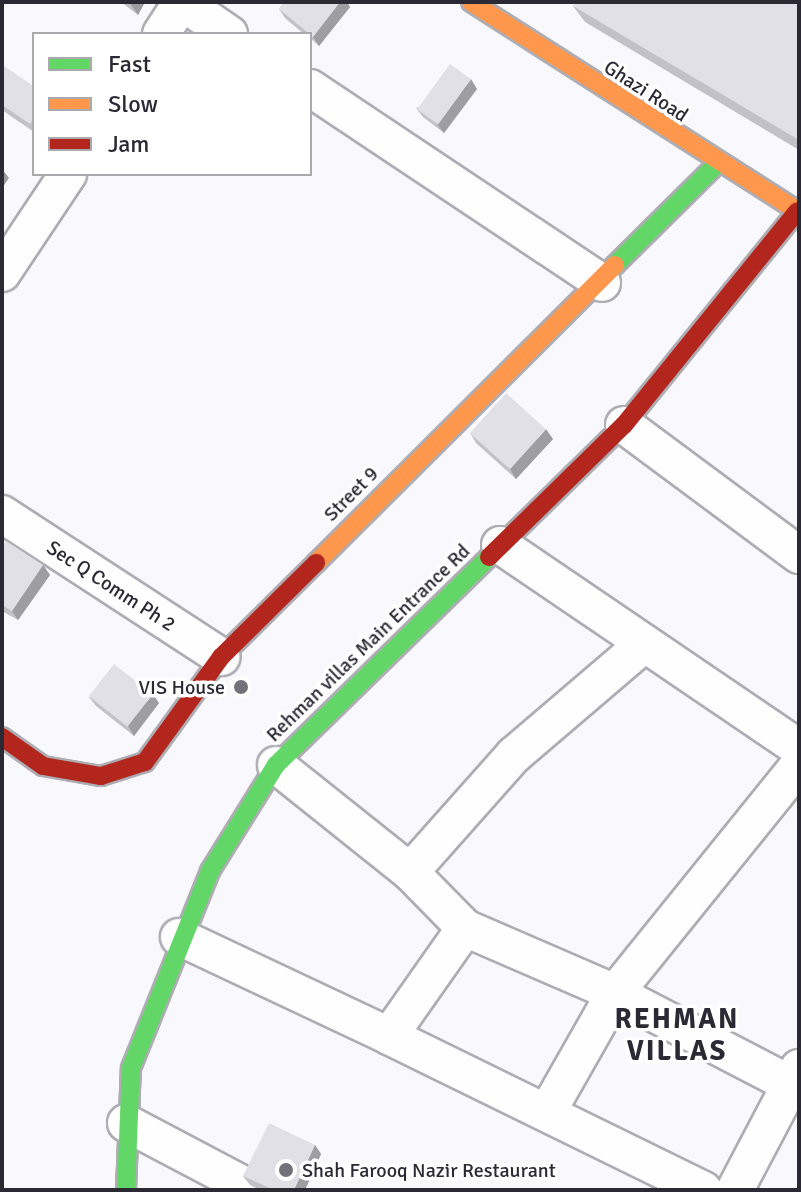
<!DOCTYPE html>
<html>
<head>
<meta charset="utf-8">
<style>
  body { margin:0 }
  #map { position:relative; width:801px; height:1192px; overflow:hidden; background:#f9f8fc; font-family:Signika,sans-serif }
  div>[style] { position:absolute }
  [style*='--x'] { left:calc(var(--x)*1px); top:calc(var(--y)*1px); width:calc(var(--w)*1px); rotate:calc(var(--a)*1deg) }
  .roads { filter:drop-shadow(2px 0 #aeadb3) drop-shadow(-2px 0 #aeadb3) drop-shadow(0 2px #aeadb3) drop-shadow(0 -2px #aeadb3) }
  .street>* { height:36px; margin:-18px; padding:0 18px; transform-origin:18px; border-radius:18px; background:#fefeff }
  .fast>* { height:18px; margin:-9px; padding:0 9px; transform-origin:9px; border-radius:9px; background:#63d668 }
  .slow>* { height:18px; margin:-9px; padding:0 9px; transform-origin:9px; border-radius:9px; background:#ff974d }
  .jam>* { height:18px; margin:-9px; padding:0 9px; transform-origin:9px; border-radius:9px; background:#b3261e }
  .wall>* { inset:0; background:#c2c1c7 }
  .shaded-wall>* { inset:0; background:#9e9da2 }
  .building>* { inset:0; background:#e2e0e7; transform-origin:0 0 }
  .dots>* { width:22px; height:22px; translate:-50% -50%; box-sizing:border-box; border:4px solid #fff; border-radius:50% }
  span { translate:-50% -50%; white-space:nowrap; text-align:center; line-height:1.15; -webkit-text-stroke:7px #fff; paint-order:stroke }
  .street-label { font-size:20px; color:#2b2933 }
  .poi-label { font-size:20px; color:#2b2933 }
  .right { translate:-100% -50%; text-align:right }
  .left { translate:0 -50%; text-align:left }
  .district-label { font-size:28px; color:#2b2933; font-weight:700; letter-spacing:2px }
  .frame { position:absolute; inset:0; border:4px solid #2b2933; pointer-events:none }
  .legend { position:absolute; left:32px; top:32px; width:280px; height:144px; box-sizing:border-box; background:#fff; border:2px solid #aaa9ad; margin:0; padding:10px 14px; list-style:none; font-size:24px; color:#2b2933 }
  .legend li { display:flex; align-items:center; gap:16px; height:40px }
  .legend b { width:40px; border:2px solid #aaa9ad }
</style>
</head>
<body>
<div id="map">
  <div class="roads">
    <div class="street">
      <div style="--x:182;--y:2;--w:57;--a:34.2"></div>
      <div style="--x:161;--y:34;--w:38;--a:-57"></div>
      <div style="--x:310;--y:88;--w:351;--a:33.7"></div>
      <div style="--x:2;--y:273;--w:119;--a:-56.3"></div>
      <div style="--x:624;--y:425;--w:218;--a:36.6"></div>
      <div style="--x:2;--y:514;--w:262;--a:33.1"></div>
      <div style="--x:500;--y:545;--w:361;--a:34.2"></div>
      <div style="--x:276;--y:765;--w:171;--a:38.6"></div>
      <div style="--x:410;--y:872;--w:78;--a:45.5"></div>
      <div style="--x:465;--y:928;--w:163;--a:23.4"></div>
      <div style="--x:615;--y:993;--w:195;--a:27.5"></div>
      <div style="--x:410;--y:872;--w:157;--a:-48.4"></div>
      <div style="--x:514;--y:755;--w:171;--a:-40.5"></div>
      <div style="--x:465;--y:928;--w:132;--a:125.1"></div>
      <div style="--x:389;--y:1036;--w:350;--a:26.1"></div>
      <div style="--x:179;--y:937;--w:232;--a:25.2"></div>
      <div style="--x:549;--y:1109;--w:133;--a:-60.4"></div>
      <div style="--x:615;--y:993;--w:293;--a:-51.1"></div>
      <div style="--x:126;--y:1123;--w:144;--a:27.8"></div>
      <div style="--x:735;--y:1190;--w:138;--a:-62.3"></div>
    </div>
    <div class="fast">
      <div style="--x:615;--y:265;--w:144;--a:-44.7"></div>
      <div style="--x:126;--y:1190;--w:122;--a:-87.7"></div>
      <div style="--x:131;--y:1068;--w:212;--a:-68.1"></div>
      <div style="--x:210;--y:871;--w:125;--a:-58.1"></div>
      <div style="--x:276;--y:765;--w:298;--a:-44.3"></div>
    </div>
    <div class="slow">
      <div style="--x:471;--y:2;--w:389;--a:32.6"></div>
      <div style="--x:316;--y:563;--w:422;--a:-44.9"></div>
    </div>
    <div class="jam">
      <div style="--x:489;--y:557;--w:189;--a:-44.4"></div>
      <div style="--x:624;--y:425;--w:275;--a:-51"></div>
      <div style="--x:2;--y:737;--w:50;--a:35.3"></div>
      <div style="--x:43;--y:766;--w:59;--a:9.8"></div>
      <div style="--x:101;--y:776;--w:46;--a:-17.7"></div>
      <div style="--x:145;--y:762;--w:130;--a:-54.1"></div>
      <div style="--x:221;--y:657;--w:134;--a:-44.7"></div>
    </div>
  </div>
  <div class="wall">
    <div style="clip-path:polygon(121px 2px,145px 2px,138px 15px)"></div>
    <div style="clip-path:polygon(284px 2px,347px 2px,350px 7px,319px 46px,310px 38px,310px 34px,304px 34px,285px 18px,279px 9px)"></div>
    <div style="clip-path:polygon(799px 2px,799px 150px,585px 22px,573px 6px)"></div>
    <div style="clip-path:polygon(2px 65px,34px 87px,34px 132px,2px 110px)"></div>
    <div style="clip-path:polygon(477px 89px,444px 133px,423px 117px,416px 108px)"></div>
    <div style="clip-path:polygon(470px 433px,553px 439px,516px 479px,476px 443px)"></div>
    <div style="clip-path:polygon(2px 546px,43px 565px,50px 575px,18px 620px,2px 611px)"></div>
    <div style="clip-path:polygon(89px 697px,159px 703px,134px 736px,96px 706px)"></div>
    <div style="clip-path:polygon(315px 1145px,321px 1154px,305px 1190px,260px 1190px,250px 1185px,243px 1176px)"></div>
  </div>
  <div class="shaded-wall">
    <div style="clip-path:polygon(129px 2px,145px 2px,138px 15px)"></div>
    <div style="clip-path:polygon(340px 2px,347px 2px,350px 7px,319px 46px,313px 37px)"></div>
    <div style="clip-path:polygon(471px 79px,477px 89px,444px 133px,437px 124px)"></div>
    <div style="clip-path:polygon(2px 169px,9px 178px,2px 188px)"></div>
    <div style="clip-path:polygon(546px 429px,553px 439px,516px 479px,510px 469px)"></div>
    <div style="clip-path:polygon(43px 565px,50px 575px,18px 620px,12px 611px)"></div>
    <div style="clip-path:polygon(153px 694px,159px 703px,134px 736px,128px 726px)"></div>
    <div style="clip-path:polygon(315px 1145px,321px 1154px,305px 1190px,294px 1190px)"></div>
  </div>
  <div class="building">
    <div style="clip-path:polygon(284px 2px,340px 2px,313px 37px,279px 9px)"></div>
    <div style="clip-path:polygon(575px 2px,799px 2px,799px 140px,573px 6px)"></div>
    <div style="left:450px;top:64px;width:26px;height:56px;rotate:36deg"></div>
    <div style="clip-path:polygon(2px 65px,34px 87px,34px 118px,30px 124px,2px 105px)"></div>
    <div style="left:506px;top:393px;width:54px;height:54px;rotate:42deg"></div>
    <div style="clip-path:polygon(6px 541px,43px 565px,12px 611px,2px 605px,2px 546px)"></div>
    <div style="left:114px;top:664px;width:49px;height:41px;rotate:38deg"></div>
    <div style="clip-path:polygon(269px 1123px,315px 1145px,294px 1190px,274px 1190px,243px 1176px)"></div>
  </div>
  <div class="dots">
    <div style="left:241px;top:687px;background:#737179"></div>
    <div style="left:286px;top:1170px;background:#737179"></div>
  </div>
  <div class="street-label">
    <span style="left:646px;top:91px;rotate:33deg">Ghazi Road</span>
    <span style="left:351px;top:494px;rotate:-45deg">Street 9</span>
    <span style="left:111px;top:586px;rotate:33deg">Sec Q Comm Ph 2</span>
    <span style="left:368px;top:643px;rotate:-44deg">Rehman villas Main Entrance Rd</span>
  </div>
  <div class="poi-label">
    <span class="right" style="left:225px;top:687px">VIS House</span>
    <span class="left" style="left:302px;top:1170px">Shah Farooq Nazir Restaurant</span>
  </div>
  <div class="district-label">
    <span style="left:677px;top:1035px">REHMAN<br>VILLAS</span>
  </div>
  <div class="frame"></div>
  <ul class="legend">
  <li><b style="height:10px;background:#63d668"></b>Fast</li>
  <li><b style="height:10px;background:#ff974d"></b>Slow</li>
  <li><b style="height:10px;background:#b3261e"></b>Jam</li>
  </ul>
</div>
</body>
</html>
